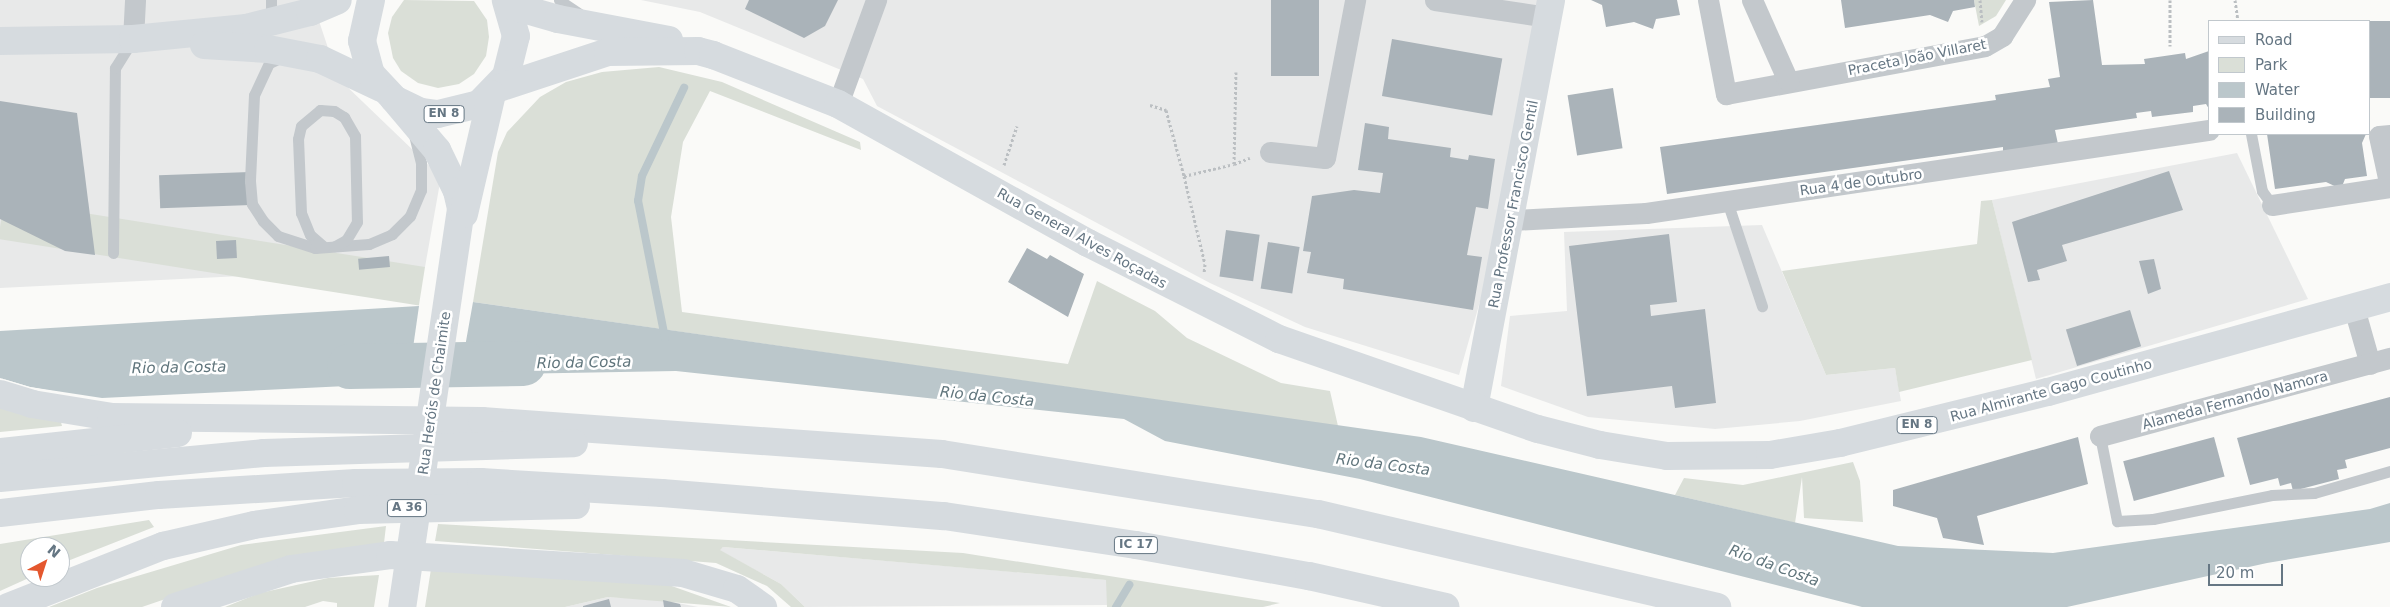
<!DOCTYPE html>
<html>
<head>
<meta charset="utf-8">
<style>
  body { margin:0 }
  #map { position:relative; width:2390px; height:607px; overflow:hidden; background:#fafaf8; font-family:"DejaVu Sans",sans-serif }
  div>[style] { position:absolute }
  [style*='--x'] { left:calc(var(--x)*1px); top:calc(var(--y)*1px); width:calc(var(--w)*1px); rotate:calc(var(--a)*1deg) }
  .built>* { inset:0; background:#e8e9e9 }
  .green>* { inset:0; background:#dadfd7; transform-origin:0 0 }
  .water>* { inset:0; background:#bbc7cb }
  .pier>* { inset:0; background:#fafaf8 }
  .stream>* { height:8px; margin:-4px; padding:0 4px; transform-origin:4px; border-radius:4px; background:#bbc7cb }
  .river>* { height:45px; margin:-22.5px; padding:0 22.5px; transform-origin:22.5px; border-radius:22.5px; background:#bbc7cb }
  .building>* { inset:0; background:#aab3b9; transform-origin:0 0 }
  .path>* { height:3px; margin-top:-1.5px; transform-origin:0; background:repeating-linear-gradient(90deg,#bbbfc2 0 2.5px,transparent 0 5px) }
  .lane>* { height:11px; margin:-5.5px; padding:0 5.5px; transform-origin:5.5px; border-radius:5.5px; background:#c3c8cc }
  .street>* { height:21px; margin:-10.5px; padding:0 10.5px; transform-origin:10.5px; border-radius:10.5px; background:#c3c8cc }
  .secondary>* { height:28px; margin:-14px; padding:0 14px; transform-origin:14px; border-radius:14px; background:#d6dbdf }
  .primary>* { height:28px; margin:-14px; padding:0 14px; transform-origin:14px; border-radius:14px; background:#d6dbdf }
  .highway>* { height:28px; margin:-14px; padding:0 14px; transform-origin:14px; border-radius:14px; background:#d6dbdf }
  span { translate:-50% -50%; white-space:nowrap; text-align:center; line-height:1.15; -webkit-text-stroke:5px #fff; paint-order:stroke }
  .shield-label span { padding:1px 4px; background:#fff; border:1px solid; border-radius:4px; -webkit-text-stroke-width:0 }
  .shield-label { font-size:12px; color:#657683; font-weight:700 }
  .street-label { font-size:14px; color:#657683 }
  .water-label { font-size:15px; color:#60757c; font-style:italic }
  .legend { position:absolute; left:2208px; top:20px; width:162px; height:115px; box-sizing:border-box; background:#fff; border:1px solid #c1c8cd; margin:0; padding:6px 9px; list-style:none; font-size:15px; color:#657683 }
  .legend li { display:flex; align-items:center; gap:10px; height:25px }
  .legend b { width:25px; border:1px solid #c1c8cd }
  .north { position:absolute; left:20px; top:537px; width:50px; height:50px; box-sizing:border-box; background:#fff; border:1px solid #c1c8cd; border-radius:50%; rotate:40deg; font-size:14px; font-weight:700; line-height:20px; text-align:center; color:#657683 }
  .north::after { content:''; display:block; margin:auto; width:18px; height:22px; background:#e4572e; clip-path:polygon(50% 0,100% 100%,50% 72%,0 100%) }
  .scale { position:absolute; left:2208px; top:564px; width:75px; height:22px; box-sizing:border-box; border:2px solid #657683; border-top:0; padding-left:6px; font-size:15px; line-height:18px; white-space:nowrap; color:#657683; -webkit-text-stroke:4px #fff; paint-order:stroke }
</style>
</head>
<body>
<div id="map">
  <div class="built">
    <div style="clip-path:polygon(0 0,312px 0,338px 78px,441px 177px,425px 267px,0 288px)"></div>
    <div style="clip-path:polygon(641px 0,1539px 0,1489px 270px,1459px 375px,1305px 327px,1210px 283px,877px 106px,863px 79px,700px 12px)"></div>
    <div style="clip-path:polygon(2237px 153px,2308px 299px,2036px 379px,1992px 200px)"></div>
    <div style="clip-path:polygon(1762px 225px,1826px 375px,1895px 368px,1901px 401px,1800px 421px,1715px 429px,1588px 417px,1501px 386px,1510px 316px,1567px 311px,1564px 232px)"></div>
    <div style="clip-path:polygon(723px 547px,1107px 580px,1109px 605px,805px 607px,781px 584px,719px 550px)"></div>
    <div style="clip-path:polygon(608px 597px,663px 600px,698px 607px,565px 607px)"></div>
  </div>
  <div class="green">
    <div style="clip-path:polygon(404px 0,474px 1px,487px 20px,489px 37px,486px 56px,474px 74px,459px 84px,438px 88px,418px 83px,401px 71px,393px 58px,388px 33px,392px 17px)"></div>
    <div style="clip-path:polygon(1974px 0,2006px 0,1996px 16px,1979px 26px)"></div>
    <div style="clip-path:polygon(659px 67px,722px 82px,860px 142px,861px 150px,710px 91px,683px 142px,671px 217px,682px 312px,1068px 364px,1097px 281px,1155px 311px,1187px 338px,1281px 383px,1330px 391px,1338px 426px,473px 302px,498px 152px,507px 132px,540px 97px,566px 82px,602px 72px)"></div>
    <div style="clip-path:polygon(1992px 200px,2032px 360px,1899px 392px,1895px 368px,1826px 375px,1782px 271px,1977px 244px,1981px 201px)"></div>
    <div style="left:425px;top:267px;width:39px;height:426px;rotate:99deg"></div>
    <div style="clip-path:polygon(0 407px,61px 422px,62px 426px,0 432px)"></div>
    <div style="clip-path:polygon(1853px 462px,1860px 481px,1863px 522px,1804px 518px,1802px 477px,1795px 523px,1675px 495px,1684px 478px,1743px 485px)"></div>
    <div style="clip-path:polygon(149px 520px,154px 527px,60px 564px,60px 547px,30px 547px,31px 577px,0 591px,0 544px)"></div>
    <div style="clip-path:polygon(438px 524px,963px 553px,1280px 603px,1263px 607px,1107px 607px,1106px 580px,723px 547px,720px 550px,781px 584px,805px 607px,791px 607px,767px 586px,716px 563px,435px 541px)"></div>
    <div style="clip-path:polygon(386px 526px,384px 543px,268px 564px,142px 607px,49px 607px,97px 588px,241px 545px)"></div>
    <div style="clip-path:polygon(431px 569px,666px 584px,731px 607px,608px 597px,565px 607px,425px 607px)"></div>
    <div style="clip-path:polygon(379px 575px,374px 607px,337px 607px,337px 603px,323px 601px,305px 607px,225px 607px,260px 593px,328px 578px)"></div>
  </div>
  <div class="water">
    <div style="clip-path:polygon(473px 302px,1421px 437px,1898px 546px,2053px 553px,2370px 509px,2390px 503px,2390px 542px,2267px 563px,2067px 607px,1862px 607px,1360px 479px,1165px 441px,1124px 419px,676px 371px,460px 375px)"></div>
    <div style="clip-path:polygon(419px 306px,408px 383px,102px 398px,30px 387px,0 378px,0 331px)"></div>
  </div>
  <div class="pier">
    <div style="clip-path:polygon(0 378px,30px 387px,102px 400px,30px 390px)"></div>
  </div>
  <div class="stream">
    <div style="--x:665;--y:338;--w:140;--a:-101.1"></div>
    <div style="--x:638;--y:201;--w:25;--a:-81"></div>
    <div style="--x:642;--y:176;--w:98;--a:-64.5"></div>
    <div style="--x:1116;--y:607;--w:26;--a:-59"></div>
  </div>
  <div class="river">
    <div style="--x:349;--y:366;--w:174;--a:-1"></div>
  </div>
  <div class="building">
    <div style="clip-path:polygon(749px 0,838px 0,825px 26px,804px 38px,745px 9px)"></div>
    <div style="left:1271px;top:0;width:48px;height:76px"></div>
    <div style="clip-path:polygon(1591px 0,1677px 0,1680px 15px,1656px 19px,1653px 29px,1634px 22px,1606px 27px,1602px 5px)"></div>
    <div style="clip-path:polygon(1841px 0,1974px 0,1975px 7px,1953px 11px,1948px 22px,1930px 15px,1845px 28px)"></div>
    <div style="clip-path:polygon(2093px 0,2102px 65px,2145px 64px,2144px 59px,2185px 53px,2186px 59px,2209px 51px,2209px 109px,2206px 104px,2193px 106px,2193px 112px,2152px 117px,2151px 111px,2136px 113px,2137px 118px,2055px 130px,2058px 144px,2003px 152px,2003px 147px,1667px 194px,1660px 147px,1996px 100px,1995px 95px,2050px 87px,2048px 79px,2060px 77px,2049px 2px)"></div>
    <div style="left:2390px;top:21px;width:77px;height:21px;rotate:90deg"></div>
    <div style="left:1392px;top:39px;width:112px;height:58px;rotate:10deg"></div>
    <div style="left:1613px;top:88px;width:61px;height:46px;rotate:81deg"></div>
    <div style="clip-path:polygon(0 101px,77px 113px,95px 255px,65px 251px,0 219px)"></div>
    <div style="clip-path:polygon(1365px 123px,1389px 127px,1388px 139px,1451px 148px,1450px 157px,1468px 160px,1469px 155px,1495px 159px,1488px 209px,1476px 207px,1467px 255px,1482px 257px,1473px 310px,1343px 289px,1344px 279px,1307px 273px,1311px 252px,1303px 251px,1312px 196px,1354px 190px,1380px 193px,1383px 173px,1358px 170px)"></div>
    <div style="clip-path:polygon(2267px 134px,2366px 134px,2362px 143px,2367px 176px,2345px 179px,2341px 189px,2326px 182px,2275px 189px)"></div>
    <div style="clip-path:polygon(2169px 171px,2183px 210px,2062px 245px,2067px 261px,2037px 270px,2040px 280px,2028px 282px,2012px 222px)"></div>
    <div style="left:250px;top:172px;width:33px;height:91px;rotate:88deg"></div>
    <div style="left:1226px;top:230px;width:34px;height:47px;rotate:8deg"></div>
    <div style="clip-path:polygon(1669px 234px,1677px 302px,1650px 305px,1651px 316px,1705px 309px,1716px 403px,1675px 408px,1672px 386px,1587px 396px,1569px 246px)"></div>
    <div style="left:236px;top:240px;width:18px;height:20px;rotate:87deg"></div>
    <div style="left:1268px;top:242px;width:32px;height:47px;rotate:9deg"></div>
    <div style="clip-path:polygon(1027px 248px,1047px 259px,1050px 255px,1084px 274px,1068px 317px,1008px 282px)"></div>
    <div style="left:389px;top:256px;width:11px;height:31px;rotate:85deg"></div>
    <div style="clip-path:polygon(2154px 259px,2161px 289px,2148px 294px,2139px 261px)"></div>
    <div style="left:2130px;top:310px;width:38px;height:67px;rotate:73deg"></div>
    <div style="clip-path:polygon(2390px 397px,2390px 448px,2345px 460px,2347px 468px,2337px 470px,2339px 479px,2293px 491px,2291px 483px,2280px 486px,2278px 478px,2250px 485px,2237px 438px)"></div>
    <div style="clip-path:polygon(2078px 437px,2088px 484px,1977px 516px,1984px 545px,1943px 538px,1937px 518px,1893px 506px,1893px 490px)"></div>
    <div style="left:2214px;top:437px;width:41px;height:94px;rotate:75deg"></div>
    <div style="clip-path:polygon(609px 599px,611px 607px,583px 607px,583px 606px)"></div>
    <div style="clip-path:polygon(663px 600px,680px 604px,681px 607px,664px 607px)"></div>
  </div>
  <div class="path">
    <div style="--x:1980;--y:0;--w:22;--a:85"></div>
    <div style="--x:2170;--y:0;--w:46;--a:90"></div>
    <div style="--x:2235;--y:0;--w:21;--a:82"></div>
    <div style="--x:1150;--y:105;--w:17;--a:17"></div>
    <div style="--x:1166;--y:110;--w:68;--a:74.7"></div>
    <div style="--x:1184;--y:176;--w:51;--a:-13.5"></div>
    <div style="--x:1234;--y:164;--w:92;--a:-88.8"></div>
    <div style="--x:1234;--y:164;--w:17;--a:-21"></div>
    <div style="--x:1004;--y:165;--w:41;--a:-71.6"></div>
    <div style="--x:1184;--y:176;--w:90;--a:76.6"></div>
    <div style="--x:1205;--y:264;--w:9;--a:96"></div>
  </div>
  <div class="lane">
    <div style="--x:271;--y:0;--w:22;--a:90"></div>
    <div style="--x:559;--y:0;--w:27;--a:34"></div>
    <div style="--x:282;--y:57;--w:14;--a:155"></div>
    <div style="--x:269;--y:63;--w:35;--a:115"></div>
    <div style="--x:254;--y:95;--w:86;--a:92.7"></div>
    <div style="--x:250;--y:181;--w:23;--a:85"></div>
    <div style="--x:252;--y:204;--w:20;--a:57"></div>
    <div style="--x:263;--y:221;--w:21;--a:45"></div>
    <div style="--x:278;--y:236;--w:39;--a:18"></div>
    <div style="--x:315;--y:248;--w:54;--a:-4.2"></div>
    <div style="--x:369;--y:244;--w:25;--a:-23"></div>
    <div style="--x:392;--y:234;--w:25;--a:-45"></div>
    <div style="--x:410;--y:216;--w:28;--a:-67"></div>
    <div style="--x:421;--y:190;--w:27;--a:-90"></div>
    <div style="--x:421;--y:163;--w:29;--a:-104"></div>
    <div style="--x:2251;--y:134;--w:58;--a:79.1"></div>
    <div style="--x:2262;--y:191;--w:17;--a:54"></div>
    <div style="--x:1727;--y:201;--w:111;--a:71.6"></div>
    <div style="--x:324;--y:247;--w:18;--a:-139"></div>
    <div style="--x:310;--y:235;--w:24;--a:-112"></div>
    <div style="--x:301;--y:213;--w:74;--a:-92.3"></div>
    <div style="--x:298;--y:139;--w:13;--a:-77"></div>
    <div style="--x:301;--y:126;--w:25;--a:-40"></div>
    <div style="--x:320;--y:110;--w:14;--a:4"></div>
    <div style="--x:334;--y:111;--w:12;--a:31"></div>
    <div style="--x:344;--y:117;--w:22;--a:60"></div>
    <div style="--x:355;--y:136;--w:86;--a:88.7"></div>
    <div style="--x:357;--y:222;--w:21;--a:121"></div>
    <div style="--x:346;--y:240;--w:13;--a:151"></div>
    <div style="--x:113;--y:253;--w:185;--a:-89.4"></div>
    <div style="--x:115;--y:68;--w:32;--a:-58"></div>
    <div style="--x:2100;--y:436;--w:87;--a:78.7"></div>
    <div style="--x:2117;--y:521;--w:36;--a:-3"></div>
    <div style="--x:2153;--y:519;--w:121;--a:-11.4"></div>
    <div style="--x:2272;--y:495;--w:42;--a:-2.7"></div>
    <div style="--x:2314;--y:493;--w:79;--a:-16.1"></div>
  </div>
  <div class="street">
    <div style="--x:1435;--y:0;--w:113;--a:8.6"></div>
    <div style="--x:1708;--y:0;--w:96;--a:79.2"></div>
    <div style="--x:1726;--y:94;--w:263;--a:-10.5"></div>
    <div style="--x:1985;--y:46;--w:20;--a:-30"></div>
    <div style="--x:2002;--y:36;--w:43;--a:-57.4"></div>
    <div style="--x:1752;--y:0;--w:89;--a:66"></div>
    <div style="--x:133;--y:39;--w:39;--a:-87"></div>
    <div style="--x:838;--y:104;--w:111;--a:-69.9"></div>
    <div style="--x:2390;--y:135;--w:11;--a:175"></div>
    <div style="--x:2379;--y:136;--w:52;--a:77.8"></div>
    <div style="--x:1270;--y:152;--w:55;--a:6.2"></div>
    <div style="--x:1325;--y:158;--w:161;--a:-79.2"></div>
    <div style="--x:2272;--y:205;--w:119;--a:-8.7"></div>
    <div style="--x:1512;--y:220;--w:134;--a:-3"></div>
    <div style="--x:1646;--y:213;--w:569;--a:-8.39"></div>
    <div style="--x:2354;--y:308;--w:58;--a:74.1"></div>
    <div style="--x:2100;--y:436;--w:300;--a:-15.1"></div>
  </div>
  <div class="secondary">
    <div style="--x:0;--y:41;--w:133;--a:-0.9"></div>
    <div style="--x:133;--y:39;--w:114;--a:-5.6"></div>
    <div style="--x:246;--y:28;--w:66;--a:-14"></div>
    <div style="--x:310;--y:12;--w:30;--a:-23"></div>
    <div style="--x:204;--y:45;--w:64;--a:3.6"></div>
    <div style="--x:268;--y:49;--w:53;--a:10.9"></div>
    <div style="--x:320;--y:59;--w:68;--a:25.4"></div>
    <div style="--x:1474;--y:408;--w:415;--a:-79.3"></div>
  </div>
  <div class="primary">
    <div style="--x:371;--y:0;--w:42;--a:102.4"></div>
    <div style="--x:362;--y:41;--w:34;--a:75"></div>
    <div style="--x:371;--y:74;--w:34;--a:47"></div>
    <div style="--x:394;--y:99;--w:30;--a:26"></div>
    <div style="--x:421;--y:112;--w:17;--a:7"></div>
    <div style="--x:438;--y:114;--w:42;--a:-13.7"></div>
    <div style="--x:479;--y:104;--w:39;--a:-46"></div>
    <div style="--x:506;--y:76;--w:41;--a:-76"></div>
    <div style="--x:516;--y:36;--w:37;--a:-106"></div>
    <div style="--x:509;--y:5;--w:51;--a:15.9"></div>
    <div style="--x:558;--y:19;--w:113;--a:10.7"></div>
    <div style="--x:496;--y:89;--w:118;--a:-18.3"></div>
    <div style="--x:608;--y:52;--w:90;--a:-0.6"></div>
    <div style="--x:698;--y:51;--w:16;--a:15"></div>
    <div style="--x:713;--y:55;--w:134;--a:21.4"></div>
    <div style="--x:838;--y:104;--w:286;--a:29.1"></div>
    <div style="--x:1088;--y:243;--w:214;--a:26.7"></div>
    <div style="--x:1279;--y:339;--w:274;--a:19.2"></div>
    <div style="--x:1538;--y:429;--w:64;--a:14.5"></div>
    <div style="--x:1600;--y:445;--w:68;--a:9.3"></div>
    <div style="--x:1667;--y:456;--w:103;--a:-0.6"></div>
    <div style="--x:1770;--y:455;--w:71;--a:-9.7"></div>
    <div style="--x:1840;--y:443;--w:214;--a:-13.8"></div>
    <div style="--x:2048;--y:392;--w:355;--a:-15.5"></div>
    <div style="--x:394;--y:99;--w:67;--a:49.9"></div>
    <div style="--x:437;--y:150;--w:46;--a:64"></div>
    <div style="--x:457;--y:191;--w:18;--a:77"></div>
    <div style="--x:461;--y:209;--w:402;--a:98.4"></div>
    <div style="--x:464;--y:214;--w:123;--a:-76.9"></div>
    <div style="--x:175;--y:607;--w:122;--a:-18.1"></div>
    <div style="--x:291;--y:569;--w:100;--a:-8"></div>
    <div style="--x:390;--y:555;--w:294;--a:3.5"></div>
    <div style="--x:683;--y:573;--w:56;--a:16.5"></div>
    <div style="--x:737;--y:589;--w:32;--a:35"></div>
  </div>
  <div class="highway">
    <div style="--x:0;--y:394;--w:34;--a:17"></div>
    <div style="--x:32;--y:404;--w:80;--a:9.3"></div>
    <div style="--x:111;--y:417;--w:371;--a:0.6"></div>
    <div style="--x:482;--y:421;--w:461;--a:4.1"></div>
    <div style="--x:942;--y:454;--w:381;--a:9.1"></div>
    <div style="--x:1318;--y:514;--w:410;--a:13.1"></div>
    <div style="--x:0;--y:452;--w:179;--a:-6.1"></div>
    <div style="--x:0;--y:478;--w:265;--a:-5.4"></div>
    <div style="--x:264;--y:453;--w:310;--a:-1.8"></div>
    <div style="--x:0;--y:513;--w:160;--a:-6.5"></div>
    <div style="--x:159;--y:495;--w:197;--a:-3.5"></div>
    <div style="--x:356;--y:483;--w:125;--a:-0.5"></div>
    <div style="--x:481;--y:482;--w:181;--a:3.5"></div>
    <div style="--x:662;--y:493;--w:283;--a:4.7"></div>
    <div style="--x:944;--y:516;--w:194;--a:8.6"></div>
    <div style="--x:1136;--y:545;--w:176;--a:10.2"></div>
    <div style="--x:1309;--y:576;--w:140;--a:12.8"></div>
    <div style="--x:8;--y:607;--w:167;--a:-21.5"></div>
    <div style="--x:163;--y:546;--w:93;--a:-13"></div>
    <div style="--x:254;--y:525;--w:105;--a:-8.2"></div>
    <div style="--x:358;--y:510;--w:218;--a:-1.3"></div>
  </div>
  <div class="shield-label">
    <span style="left:444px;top:114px">EN 8</span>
    <span style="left:1917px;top:425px">EN 8</span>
    <span style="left:407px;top:508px">A 36</span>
    <span style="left:1136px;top:545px">IC 17</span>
  </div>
  <div class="street-label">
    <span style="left:1917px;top:57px;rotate:-11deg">Praceta João Villaret</span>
    <span style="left:1861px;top:182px;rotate:-8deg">Rua 4 de Outubro</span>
    <span style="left:1513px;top:204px;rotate:-79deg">Rua Professor Francisco Gentil</span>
    <span style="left:1082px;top:238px;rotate:29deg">Rua General Alves Roçadas</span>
    <span style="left:2051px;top:390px;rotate:-15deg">Rua Almirante Gago Coutinho</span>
    <span style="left:434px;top:393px;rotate:-82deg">Rua Heróis de Chaimite</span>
    <span style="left:2235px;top:400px;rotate:-15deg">Alameda Fernando Namora</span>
  </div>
  <div class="water-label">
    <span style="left:584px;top:363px;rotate:-1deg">Rio da Costa</span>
    <span style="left:179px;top:368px;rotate:-1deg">Rio da Costa</span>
    <span style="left:987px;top:397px;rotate:6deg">Rio da Costa</span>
    <span style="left:1383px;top:465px;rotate:7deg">Rio da Costa</span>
    <span style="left:1774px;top:566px;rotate:20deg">Rio da Costa</span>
  </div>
  <ul class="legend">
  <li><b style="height:6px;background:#d6dbdf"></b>Road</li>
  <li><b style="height:14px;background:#dadfd7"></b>Park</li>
  <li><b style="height:14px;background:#bbc7cb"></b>Water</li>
  <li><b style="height:14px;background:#aab3b9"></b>Building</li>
  </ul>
  <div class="north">N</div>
  <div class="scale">20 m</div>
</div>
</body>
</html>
